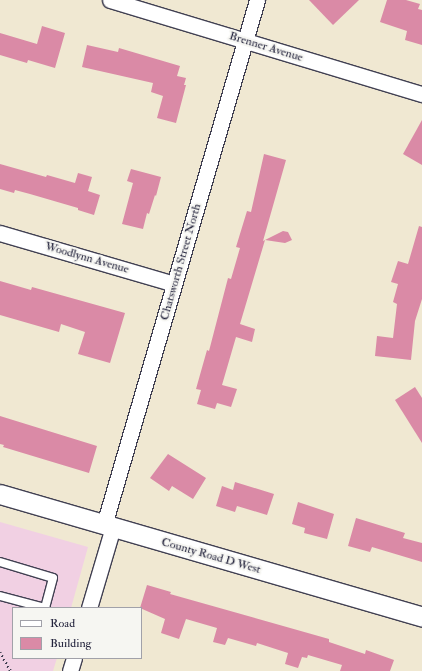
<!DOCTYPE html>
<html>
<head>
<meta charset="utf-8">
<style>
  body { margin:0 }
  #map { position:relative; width:422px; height:671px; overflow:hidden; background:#f0e8d2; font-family:"IM FELL Double Pica",serif }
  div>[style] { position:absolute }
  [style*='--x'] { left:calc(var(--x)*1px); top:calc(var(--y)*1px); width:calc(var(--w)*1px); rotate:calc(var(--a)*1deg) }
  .built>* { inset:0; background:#f1d0e3 }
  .building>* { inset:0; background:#da8aa6 }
  .path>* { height:2.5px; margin-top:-1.25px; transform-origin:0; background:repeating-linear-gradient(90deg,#414052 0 1px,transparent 0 4px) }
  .roads { filter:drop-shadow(1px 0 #414052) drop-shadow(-1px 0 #414052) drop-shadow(0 1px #414052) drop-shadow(0 -1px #414052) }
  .service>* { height:8px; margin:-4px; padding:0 4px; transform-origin:4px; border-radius:4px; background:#fff }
  .minor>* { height:15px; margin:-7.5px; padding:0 7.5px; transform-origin:7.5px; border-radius:7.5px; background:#fff }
  .tertiary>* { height:19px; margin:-9.5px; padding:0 9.5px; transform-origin:9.5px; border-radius:9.5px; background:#fff }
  span { translate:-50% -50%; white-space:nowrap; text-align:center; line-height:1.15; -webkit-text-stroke:4px #f6f6f2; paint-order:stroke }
  .street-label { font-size:12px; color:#22223b }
  .legend { position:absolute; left:12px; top:607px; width:130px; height:52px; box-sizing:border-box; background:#f6f6f2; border:1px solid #a1a1a9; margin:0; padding:5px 7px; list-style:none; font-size:12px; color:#22223b }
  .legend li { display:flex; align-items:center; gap:8px; height:20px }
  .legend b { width:20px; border:1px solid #a1a1a9 }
</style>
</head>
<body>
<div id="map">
  <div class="built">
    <div style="clip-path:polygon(0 522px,88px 547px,71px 608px,13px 608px,13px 658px,57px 658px,53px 671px,0 671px)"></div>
  </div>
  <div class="building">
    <div style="clip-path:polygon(309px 0,359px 0,333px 25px)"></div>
    <div style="clip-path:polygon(387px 0,406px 0,420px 4px,418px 9px,422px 10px,422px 45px,405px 40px,407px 31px,380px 22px)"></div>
    <div style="clip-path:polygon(42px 26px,65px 33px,55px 68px,28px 60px,27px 63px,0 55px,0 33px,37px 44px)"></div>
    <div style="clip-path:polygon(87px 45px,118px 52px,119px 48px,180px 66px,177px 76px,186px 78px,184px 85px,186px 85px,176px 123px,157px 118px,163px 96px,151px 92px,153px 83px,82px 67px)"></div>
    <div style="clip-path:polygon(422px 120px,422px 165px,403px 154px)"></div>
    <div style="clip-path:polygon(264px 154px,286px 160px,263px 241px,265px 240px,240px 324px,255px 329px,252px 342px,236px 337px,222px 385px,237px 389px,231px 407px,217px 403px,215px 409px,197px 404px,201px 390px,196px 389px,207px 350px,209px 351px,228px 278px,231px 279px,240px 248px,236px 247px,247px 211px,251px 212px)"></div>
    <div style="clip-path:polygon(0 164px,46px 177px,47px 175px,75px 183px,78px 173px,92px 177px,88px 191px,100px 195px,94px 215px,78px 210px,78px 208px,30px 194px,15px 190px,14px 193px,0 189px)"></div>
    <div style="clip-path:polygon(131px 169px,161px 177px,156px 196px,155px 195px,149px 214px,147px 213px,143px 229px,122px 224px,133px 183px,127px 181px)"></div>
    <div style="clip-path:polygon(419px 226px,422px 227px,422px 299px,415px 321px,411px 360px,375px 356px,377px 336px,393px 338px,397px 304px,393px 302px,398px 284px,391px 282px,398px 261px,408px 264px)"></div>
    <div style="clip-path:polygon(283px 231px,288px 232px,292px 240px,285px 243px,265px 240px)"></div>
    <div style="clip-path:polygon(0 281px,31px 290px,32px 287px,125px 313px,110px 363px,78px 354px,85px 332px,61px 324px,59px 332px,0 315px)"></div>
    <div style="clip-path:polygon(415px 387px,422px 398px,422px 443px,395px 400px)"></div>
    <div style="clip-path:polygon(0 416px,97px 446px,89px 473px,3px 447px,4px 445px,0 444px)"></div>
    <div style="clip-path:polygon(168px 454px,206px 478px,193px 499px,172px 486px,169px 491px,150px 478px)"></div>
    <div style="clip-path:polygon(235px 482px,274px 494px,267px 515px,237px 506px,235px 512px,216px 506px,222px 486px,233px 490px)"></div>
    <div style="clip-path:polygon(298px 502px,334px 514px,327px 539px,304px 533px,305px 528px,292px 524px)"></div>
    <div style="clip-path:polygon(356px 518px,405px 533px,403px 538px,422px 543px,422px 562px,372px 547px,370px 552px,348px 546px)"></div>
    <div style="clip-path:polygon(147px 585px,171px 592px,170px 594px,329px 639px,329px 642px,365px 654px,366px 650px,394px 660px,390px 671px,340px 671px,342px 665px,308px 655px,307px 658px,302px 657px,298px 668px,285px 664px,288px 653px,257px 643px,256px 646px,228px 638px,225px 645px,213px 642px,217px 628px,186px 619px,179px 639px,161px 633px,165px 619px,140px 608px)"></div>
  </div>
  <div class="path">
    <div style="--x:0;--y:652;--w:22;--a:60"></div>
  </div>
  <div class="roads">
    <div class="service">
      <div style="--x:0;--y:562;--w:55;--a:16.8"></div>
      <div style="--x:53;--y:578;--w:31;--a:105"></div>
      <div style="--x:0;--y:596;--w:47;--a:14.9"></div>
    </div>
    <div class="minor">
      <div style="--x:110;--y:0;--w:326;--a:16.8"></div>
      <div style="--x:0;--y:233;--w:181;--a:16.3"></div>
      <div style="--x:104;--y:525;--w:547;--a:-73.75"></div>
      <div style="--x:89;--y:608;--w:84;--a:-73.5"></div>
      <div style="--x:70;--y:671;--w:14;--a:-73"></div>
    </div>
    <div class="tertiary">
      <div style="--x:0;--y:494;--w:440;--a:16.2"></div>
    </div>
  </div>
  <div class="street-label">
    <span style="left:266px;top:47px;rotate:17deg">Brenner Avenue</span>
    <span style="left:87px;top:258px;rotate:16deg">Woodlynn Avenue</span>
    <span style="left:181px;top:262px;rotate:-74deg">Chatsworth Street North</span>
    <span style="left:211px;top:556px;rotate:16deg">County Road D West</span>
  </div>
  <ul class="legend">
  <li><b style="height:5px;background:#fff"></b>Road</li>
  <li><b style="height:11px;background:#da8aa6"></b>Building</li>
  </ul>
</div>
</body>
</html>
